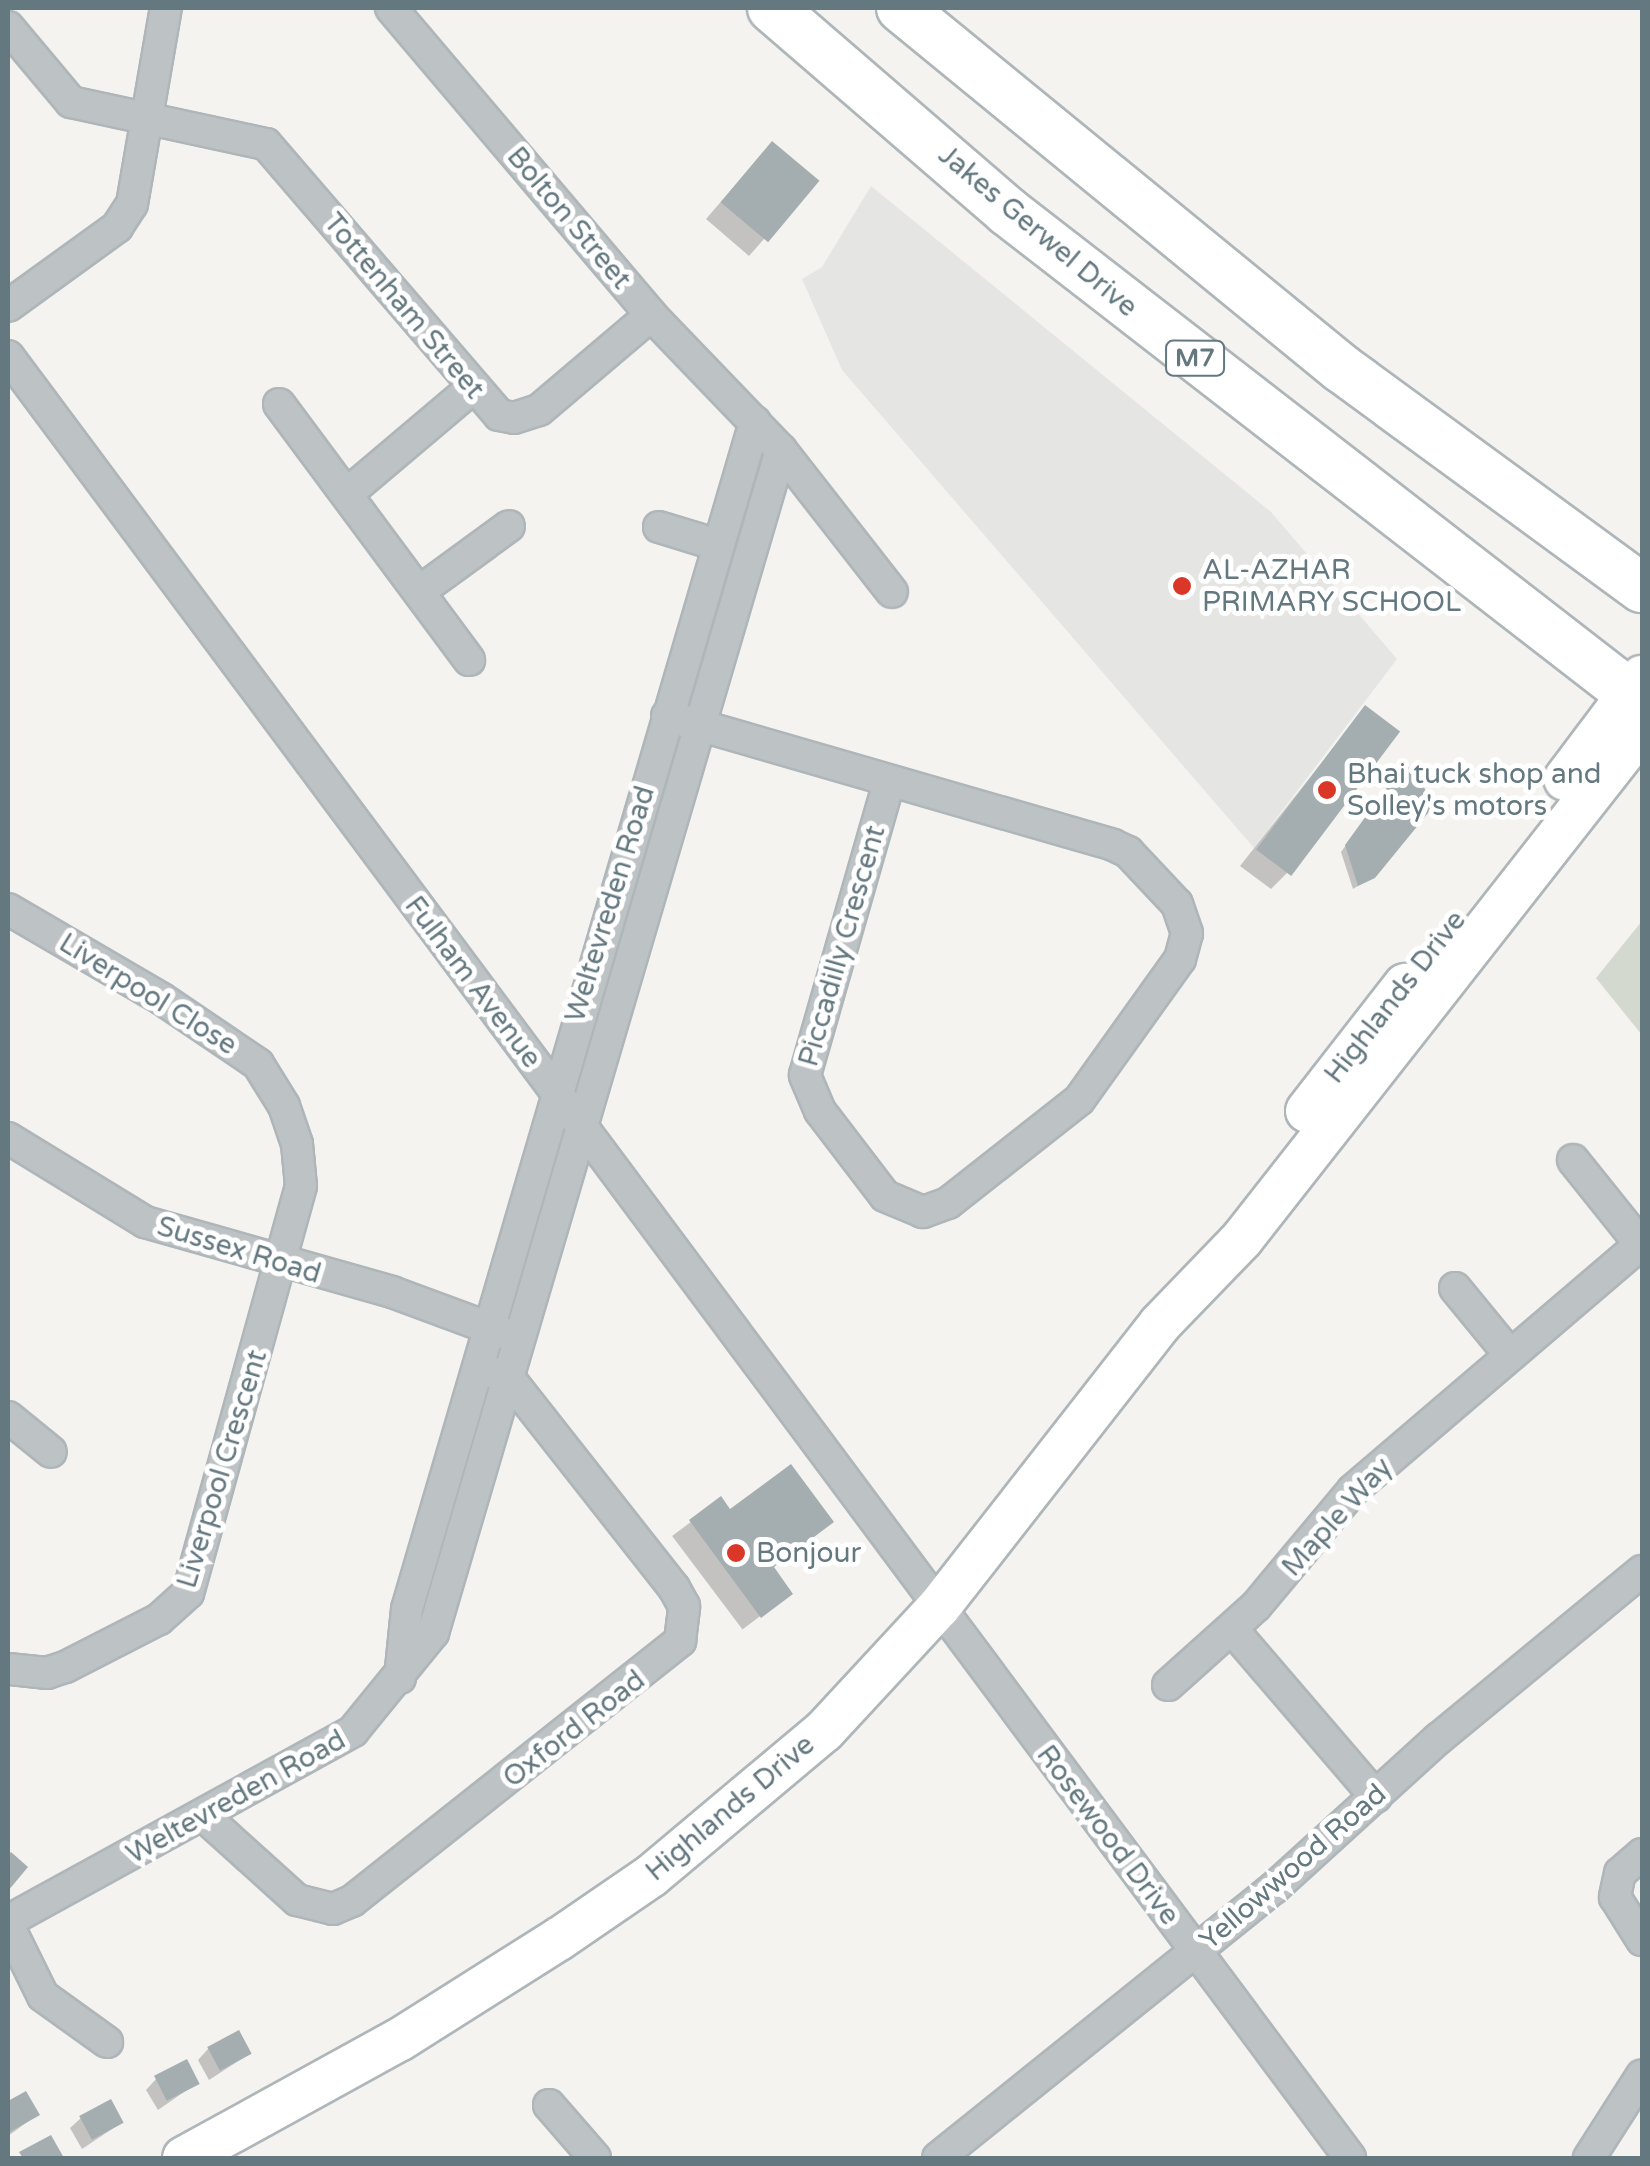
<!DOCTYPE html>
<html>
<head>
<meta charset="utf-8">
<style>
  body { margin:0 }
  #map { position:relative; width:1650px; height:2166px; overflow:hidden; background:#f4f3f0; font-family:"Varela Round",sans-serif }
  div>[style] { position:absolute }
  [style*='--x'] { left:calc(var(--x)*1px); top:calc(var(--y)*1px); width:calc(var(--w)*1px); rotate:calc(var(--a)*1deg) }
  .built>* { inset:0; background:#e5e5e4 }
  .green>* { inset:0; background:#d4d9cf }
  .shadow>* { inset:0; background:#0003; transform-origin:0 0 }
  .building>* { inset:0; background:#a4aeb1; transform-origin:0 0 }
  .roads { filter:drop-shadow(2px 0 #afb6b9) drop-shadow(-2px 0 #afb6b9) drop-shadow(0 2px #afb6b9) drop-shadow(0 -2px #afb6b9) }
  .minor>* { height:30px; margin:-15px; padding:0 15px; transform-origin:15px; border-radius:15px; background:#bdc2c4 }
  .secondary>* { height:42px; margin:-21px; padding:0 21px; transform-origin:21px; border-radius:21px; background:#fff }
  .primary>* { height:48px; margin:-24px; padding:0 24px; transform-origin:24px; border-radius:24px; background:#fff }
  .dots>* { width:28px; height:28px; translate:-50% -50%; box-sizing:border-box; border:5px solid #fff; border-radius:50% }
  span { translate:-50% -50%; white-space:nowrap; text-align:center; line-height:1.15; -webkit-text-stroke:10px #fff; paint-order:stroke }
  .shield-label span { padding:2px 8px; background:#fff; border:2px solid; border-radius:8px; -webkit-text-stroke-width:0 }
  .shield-label { font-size:25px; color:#647880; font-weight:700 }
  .street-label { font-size:28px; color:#647880 }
  .poi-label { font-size:28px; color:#647880 }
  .left { translate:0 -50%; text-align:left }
  .frame { position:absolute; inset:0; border:10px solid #647880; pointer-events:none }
</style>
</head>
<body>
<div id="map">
  <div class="built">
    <div style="clip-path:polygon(871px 186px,1271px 512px,1397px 659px,1254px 848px,842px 370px,802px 279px,822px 267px)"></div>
  </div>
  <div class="green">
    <div style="clip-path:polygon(1642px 921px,1642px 1035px,1596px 978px)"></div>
  </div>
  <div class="shadow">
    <div style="clip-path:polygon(756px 161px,815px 181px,749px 256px,706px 219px)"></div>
    <div style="clip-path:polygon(1365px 708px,1287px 873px,1271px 889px,1240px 866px)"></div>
    <div style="clip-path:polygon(1394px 779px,1374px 876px,1353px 889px,1341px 852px)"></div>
    <div style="left:720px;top:1500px;width:117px;height:60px;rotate:53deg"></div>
    <div style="clip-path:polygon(208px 2049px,249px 2054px,209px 2080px,198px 2060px)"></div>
    <div style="clip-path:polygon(156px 2079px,197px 2083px,158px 2110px,146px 2090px)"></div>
    <div style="clip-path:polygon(25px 2094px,37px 2115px,8px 2136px,8px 2104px)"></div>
    <div style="clip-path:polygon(81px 2118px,121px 2123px,82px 2149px,70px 2128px)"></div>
  </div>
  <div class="building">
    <div style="left:772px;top:141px;width:62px;height:80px;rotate:40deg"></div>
    <div style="left:1365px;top:705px;width:44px;height:181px;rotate:37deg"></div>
    <div style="clip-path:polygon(1414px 765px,1433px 807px,1375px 878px,1358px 886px,1345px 845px,1398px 772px)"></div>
    <div style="clip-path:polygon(791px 1464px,834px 1522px,774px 1567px,793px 1594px,761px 1618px,689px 1520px,721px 1496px,730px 1509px)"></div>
    <div style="clip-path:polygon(11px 1852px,28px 1867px,8px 1891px,8px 1856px)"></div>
    <div style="left:239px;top:2030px;width:27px;height:36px;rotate:62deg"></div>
    <div style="left:187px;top:2059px;width:28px;height:37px;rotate:63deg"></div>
    <div style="clip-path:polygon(26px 2091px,40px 2115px,8px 2133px,8px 2101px)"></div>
    <div style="left:111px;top:2099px;width:27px;height:36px;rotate:62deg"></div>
    <div style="clip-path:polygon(51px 2135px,64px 2158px,23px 2158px,19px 2152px)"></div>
  </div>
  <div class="roads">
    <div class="minor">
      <div style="--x:391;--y:8;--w:402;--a:49.7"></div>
      <div style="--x:651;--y:315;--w:187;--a:46.1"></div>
      <div style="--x:781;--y:450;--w:180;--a:52"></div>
      <div style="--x:8;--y:27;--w:98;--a:50"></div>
      <div style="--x:71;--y:102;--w:199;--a:12.2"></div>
      <div style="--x:266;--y:144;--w:357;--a:49.3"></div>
      <div style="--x:499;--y:415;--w:15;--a:11"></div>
      <div style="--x:514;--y:418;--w:26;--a:-18"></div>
      <div style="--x:539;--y:410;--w:147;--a:-40.3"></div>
      <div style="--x:8;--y:306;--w:135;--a:-35.9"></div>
      <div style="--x:117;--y:227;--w:27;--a:-57"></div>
      <div style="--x:132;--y:204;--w:199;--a:-80.2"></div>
      <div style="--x:8;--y:356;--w:2247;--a:53.32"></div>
      <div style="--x:279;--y:404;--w:319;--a:53.4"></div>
      <div style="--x:348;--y:493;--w:161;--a:-40.2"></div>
      <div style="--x:659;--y:527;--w:62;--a:17"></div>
      <div style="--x:420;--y:591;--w:110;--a:-36.1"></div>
      <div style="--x:667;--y:716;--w:464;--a:16.1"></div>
      <div style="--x:1113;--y:845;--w:17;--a:25"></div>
      <div style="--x:1128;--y:852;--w:71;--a:46.7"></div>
      <div style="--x:1177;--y:904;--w:31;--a:71"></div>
      <div style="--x:1187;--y:933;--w:27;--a:105"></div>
      <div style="--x:1180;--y:959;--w:173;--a:125.6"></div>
      <div style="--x:1079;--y:1100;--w:167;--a:141.8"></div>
      <div style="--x:948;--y:1203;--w:27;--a:160"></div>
      <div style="--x:923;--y:1212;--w:41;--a:-157.2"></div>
      <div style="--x:885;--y:1196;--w:107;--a:-127.4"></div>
      <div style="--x:820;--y:1111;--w:39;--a:-113"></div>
      <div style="--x:805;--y:1075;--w:305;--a:-74"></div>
      <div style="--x:8;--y:909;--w:178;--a:30.3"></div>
      <div style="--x:162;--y:999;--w:116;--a:34.1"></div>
      <div style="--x:258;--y:1064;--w:49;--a:58.2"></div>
      <div style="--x:284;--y:1106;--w:40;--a:71.1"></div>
      <div style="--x:297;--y:1144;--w:42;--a:84.6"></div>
      <div style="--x:301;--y:1186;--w:422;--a:105.5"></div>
      <div style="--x:188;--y:1593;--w:39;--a:138"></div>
      <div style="--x:159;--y:1619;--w:106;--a:152.9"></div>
      <div style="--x:65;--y:1667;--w:19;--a:162"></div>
      <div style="--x:47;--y:1673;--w:39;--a:-174"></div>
      <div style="--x:8;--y:1138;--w:161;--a:31.5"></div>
      <div style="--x:145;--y:1222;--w:257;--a:15.8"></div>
      <div style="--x:392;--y:1292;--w:118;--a:20.3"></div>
      <div style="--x:1573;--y:1160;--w:110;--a:51.3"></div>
      <div style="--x:1455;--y:1288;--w:87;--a:50.6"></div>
      <div style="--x:8;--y:1417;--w:55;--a:39.1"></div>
      <div style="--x:1232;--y:1629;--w:221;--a:49.4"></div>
      <div style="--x:400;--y:1678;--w:69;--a:-84.2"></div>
      <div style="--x:407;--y:1609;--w:1237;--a:-73.66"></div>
      <div style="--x:1168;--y:1685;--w:118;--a:-41.9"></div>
      <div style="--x:1256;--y:1606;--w:151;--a:-50.1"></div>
      <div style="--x:1353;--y:1490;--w:380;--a:-40.5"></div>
      <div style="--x:205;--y:1817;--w:124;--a:42.1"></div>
      <div style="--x:297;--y:1900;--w:37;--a:14"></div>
      <div style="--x:333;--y:1909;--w:21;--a:-23"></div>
      <div style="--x:352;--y:1901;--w:419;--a:-38.4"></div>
      <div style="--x:680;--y:1641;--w:35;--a:-83"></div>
      <div style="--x:684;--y:1606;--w:21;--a:-119"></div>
      <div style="--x:674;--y:1588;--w:268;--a:-128.2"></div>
      <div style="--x:508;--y:1377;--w:15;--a:-164"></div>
      <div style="--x:1642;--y:1854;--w:29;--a:139"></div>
      <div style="--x:1620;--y:1873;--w:25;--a:102"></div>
      <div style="--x:1615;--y:1897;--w:51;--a:57.9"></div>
      <div style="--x:8;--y:1921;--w:394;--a:-28.8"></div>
      <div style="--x:353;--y:1731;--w:127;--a:-50.8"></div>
      <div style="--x:433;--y:1633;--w:1233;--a:-73.61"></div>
      <div style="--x:8;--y:1925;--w:79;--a:63.8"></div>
      <div style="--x:43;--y:1996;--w:79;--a:35.7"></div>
      <div style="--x:549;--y:2105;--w:70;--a:49"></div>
      <div style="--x:938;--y:2158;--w:431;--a:-38.8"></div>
      <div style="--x:1274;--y:1888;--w:222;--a:-42.3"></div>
      <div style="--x:1438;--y:1739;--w:264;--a:-39.5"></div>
      <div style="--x:1589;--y:2158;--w:98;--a:-57.4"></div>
    </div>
    <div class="secondary">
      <div style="--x:1565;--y:779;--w:128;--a:-53"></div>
      <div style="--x:1307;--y:1111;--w:160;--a:-52.1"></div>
      <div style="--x:184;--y:2158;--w:245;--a:-28.8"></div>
      <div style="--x:399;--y:2040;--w:189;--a:-32.3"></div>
      <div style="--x:559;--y:1939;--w:112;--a:-34.4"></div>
      <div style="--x:651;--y:1876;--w:226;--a:-40"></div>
      <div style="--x:824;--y:1731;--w:169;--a:-47.2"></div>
      <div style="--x:939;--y:1607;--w:359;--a:-52"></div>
      <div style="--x:1160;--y:1324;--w:118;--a:-46"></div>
      <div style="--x:1242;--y:1239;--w:648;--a:-51.89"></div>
    </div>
    <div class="primary">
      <div style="--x:772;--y:8;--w:311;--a:40.8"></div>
      <div style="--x:1007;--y:211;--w:803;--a:37.77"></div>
      <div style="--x:901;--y:8;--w:569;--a:39.29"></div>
      <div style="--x:1341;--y:368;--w:373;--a:36.2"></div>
    </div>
  </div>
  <div class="dots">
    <div style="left:1182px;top:586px;background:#db3729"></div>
    <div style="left:1327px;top:790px;background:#db3729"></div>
    <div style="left:736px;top:1553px;background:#db3729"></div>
  </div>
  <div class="shield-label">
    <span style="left:1195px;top:358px">M7</span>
  </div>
  <div class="street-label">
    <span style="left:569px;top:218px;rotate:50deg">Bolton Street</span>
    <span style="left:1038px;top:231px;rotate:40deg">Jakes Gerwel Drive</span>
    <span style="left:404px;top:306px;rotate:50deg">Tottenham Street</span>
    <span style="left:610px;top:904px;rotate:-73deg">Weltevreden Road</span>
    <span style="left:842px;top:946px;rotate:-74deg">Piccadilly Crescent</span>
    <span style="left:473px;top:982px;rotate:53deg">Fulham Avenue</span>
    <span style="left:148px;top:994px;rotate:32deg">Liverpool Close</span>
    <span style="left:1395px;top:997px;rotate:-52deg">Highlands Drive</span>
    <span style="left:239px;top:1250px;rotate:17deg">Sussex Road</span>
    <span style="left:222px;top:1469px;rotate:-73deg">Liverpool Crescent</span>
    <span style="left:1337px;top:1517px;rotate:-48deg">Maple Way</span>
    <span style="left:574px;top:1729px;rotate:-38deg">Oxford Road</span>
    <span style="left:236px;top:1797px;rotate:-29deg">Weltevreden Road</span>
    <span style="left:730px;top:1808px;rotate:-40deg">Highlands Drive</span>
    <span style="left:1108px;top:1835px;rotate:53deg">Rosewood Drive</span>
    <span style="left:1293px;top:1867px;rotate:-41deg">Yellowwood Road</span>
  </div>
  <div class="poi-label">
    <span class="left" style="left:1202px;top:586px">AL-AZHAR<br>PRIMARY SCHOOL</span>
    <span class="left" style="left:1347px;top:790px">Bhai tuck shop and<br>Solley's motors</span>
    <span class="left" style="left:756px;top:1553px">Bonjour</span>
  </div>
  <div class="frame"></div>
</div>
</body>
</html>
